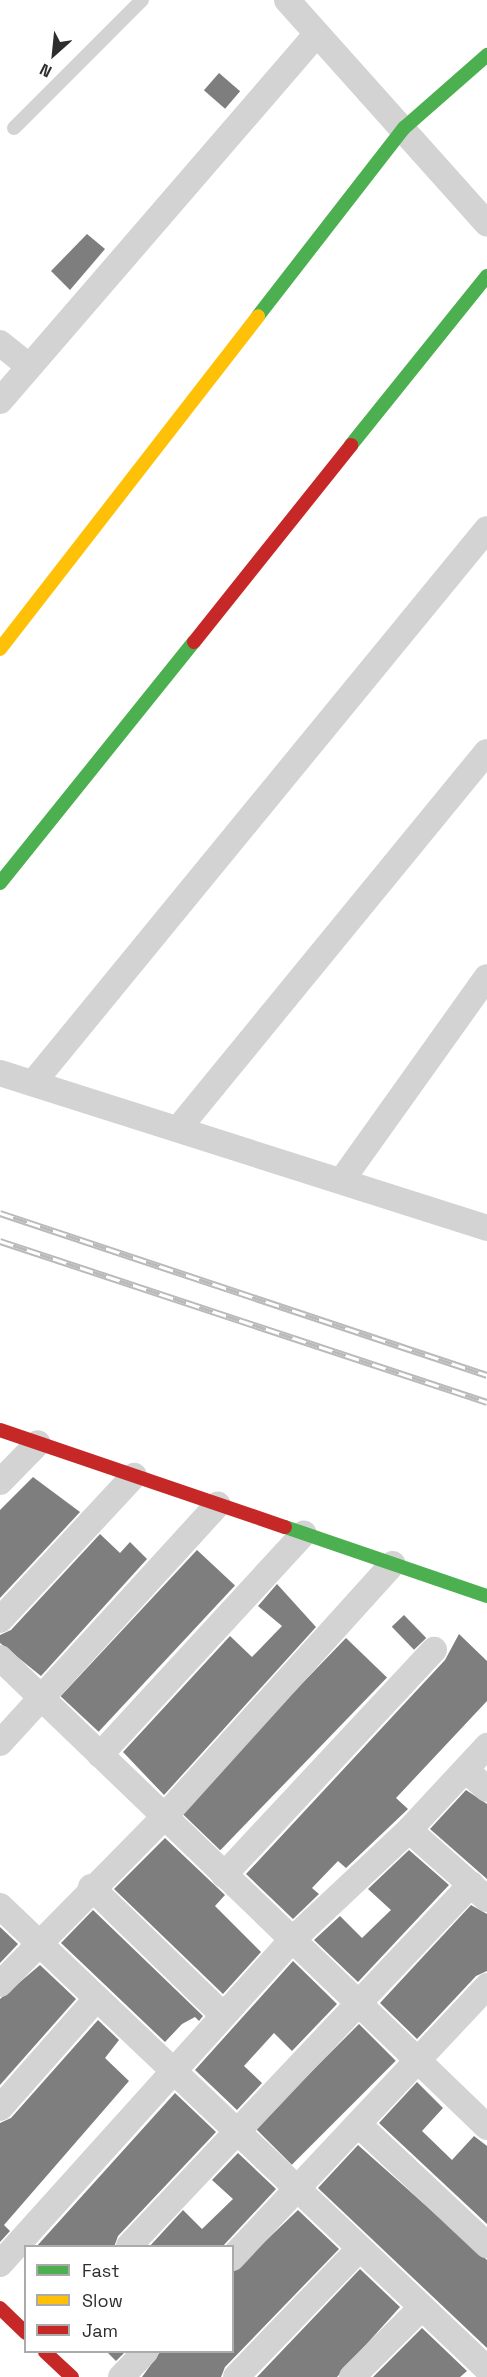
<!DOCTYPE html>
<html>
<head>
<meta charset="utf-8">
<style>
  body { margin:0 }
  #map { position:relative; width:487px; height:2377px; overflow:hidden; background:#fff; font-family:"Space Grotesk",sans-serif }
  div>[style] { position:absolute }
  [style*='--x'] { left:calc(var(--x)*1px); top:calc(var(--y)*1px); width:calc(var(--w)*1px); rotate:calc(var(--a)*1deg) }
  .building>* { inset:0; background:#7e7e7e; transform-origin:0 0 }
  .lane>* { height:14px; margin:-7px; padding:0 7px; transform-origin:7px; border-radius:7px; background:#d3d3d3 }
  .street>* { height:26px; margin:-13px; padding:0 13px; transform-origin:13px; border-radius:13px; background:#d3d3d3 }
  .fast>* { height:14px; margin:-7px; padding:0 7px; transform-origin:7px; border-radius:7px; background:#4caf50 }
  .slow>* { height:14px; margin:-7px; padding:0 7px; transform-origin:7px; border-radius:7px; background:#ffc107 }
  .jam>* { height:14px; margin:-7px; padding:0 7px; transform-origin:7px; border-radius:7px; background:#c62828 }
  .rail>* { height:7px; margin-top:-3.5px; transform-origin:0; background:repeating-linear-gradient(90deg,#fff 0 14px,#bababa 0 28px); box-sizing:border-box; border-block:2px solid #bababa }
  span { translate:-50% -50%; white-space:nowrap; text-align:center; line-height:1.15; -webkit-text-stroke:6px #fff; paint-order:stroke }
  .legend { position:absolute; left:24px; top:2245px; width:210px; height:108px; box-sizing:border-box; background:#fff; border:2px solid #ababab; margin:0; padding:8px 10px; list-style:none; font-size:18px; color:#2e2e2e }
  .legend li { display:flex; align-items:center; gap:12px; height:30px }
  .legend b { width:30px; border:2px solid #ababab }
  .north { position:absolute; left:24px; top:24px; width:60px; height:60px; -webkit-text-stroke:4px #fff; paint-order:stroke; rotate:207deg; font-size:16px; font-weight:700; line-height:24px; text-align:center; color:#2e2e2e }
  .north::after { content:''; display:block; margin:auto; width:21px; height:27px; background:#2e2e2e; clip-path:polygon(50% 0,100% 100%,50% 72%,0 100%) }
</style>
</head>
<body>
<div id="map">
  <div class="building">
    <div style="left:219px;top:73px;width:28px;height:23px;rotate:41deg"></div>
    <div style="clip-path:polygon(87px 234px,105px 249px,70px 290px,51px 271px)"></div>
    <div style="clip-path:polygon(33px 1477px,80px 1512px,0 1598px,0 1510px)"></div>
    <div style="clip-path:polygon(100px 1534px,120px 1553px,130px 1542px,147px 1559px,41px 1676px,0 1643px,0 1635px,11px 1630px)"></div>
    <div style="left:197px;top:1550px;width:52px;height:200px;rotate:43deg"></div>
    <div style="clip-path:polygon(277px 1584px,316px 1627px,164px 1795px,123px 1752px,230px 1636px,252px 1657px,282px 1626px,258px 1606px)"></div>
    <div style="left:404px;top:1615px;width:32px;height:17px;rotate:46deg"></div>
    <div style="clip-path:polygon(459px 1634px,487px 1661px,487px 1701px,396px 1798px,408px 1809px,346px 1868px,338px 1861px,312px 1888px,319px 1894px,293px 1919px,246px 1874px,445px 1660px)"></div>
    <div style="left:346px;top:1638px;width:57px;height:240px;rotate:44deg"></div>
    <div style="clip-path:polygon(466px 1790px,487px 1804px,487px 1879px,430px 1829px)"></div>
    <div style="clip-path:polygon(165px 1838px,225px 1895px,215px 1906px,261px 1952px,223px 1994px,114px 1889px)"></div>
    <div style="clip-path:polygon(409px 1850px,449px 1885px,358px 1982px,314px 1940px,340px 1916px,362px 1938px,391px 1910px,368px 1889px)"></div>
    <div style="clip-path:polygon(471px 1905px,487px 1914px,487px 1971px,476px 1976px,417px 2039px,380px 2003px)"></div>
    <div style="clip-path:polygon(93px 1910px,203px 2016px,199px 2021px,195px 2017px,182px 2024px,165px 2042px,61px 1943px)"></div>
    <div style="clip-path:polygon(0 1927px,18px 1944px,0 1963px)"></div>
    <div style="clip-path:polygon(293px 1961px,337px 2004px,292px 2051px,274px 2033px,244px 2066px,262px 2083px,237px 2110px,195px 2070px)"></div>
    <div style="clip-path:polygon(40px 1965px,76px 1999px,0 2085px,0 1999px)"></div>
    <div style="clip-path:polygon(98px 2020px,119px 2040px,105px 2058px,129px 2081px,4px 2225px,10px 2231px,0 2242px,0 2123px,11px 2118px)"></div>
    <div style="left:359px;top:2024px;width:52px;height:147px;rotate:45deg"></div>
    <div style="clip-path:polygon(417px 2082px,443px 2108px,422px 2131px,452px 2160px,474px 2136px,487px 2146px,487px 2224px,379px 2123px)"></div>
    <div style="clip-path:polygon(175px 2093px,216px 2132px,118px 2236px,114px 2247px,36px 2247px)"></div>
    <div style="clip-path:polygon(358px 2145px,487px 2260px,487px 2348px,318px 2188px)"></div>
    <div style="clip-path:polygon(238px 2153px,276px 2189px,222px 2247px,149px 2247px,183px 2210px,202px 2229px,233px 2199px,212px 2180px)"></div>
    <div style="clip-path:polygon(298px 2210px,339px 2249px,225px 2367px,221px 2377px,142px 2377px,160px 2352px,232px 2352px,232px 2273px)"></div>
    <div style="clip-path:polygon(360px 2269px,400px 2307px,337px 2377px,257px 2377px)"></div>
    <div style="clip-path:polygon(422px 2328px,467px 2371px,460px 2377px,373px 2377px)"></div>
    <div style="clip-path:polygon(107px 2352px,125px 2352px,116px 2361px)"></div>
  </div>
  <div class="lane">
    <div style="--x:14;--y:128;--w:181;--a:-45"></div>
  </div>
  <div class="street">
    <div style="--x:287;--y:0;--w:300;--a:48.2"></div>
    <div style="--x:0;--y:343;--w:36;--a:39"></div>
    <div style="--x:0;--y:401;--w:485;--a:-49.2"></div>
    <div style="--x:0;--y:1073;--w:511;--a:17.65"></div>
    <div style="--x:33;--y:1083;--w:716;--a:-50.67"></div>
    <div style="--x:178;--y:1129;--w:487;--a:-50.7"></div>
    <div style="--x:342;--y:1180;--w:249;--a:-54.5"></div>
    <div style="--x:0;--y:1482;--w:54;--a:-45.7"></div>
    <div style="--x:0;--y:1620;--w:197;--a:-47.1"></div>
    <div style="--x:0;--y:1658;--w:676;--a:43.92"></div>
    <div style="--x:0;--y:1743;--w:323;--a:-47.6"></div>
    <div style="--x:100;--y:1755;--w:301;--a:-47.4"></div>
    <div style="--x:466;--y:1770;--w:28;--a:42"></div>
    <div style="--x:409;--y:1830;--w:104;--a:41.5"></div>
    <div style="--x:224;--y:1875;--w:308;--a:-47"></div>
    <div style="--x:91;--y:1887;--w:184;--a:44.1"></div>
    <div style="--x:0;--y:1906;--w:672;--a:43.55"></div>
    <div style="--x:0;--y:1984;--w:234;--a:-45.5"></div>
    <div style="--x:164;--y:1817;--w:341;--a:-47.9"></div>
    <div style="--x:0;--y:2108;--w:145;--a:-48.6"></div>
    <div style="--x:358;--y:2124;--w:177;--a:43.2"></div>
    <div style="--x:129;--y:2246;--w:498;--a:-46.6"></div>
    <div style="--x:232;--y:2258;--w:373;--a:-46.8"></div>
    <div style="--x:0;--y:2264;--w:436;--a:-48"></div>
    <div style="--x:292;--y:1940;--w:161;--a:-43.2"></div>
    <div style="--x:409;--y:1830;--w:115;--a:-47.1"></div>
    <div style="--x:121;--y:2377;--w:35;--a:-46"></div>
    <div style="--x:236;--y:2377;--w:178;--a:-46.1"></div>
    <div style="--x:352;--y:2377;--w:98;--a:-45"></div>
  </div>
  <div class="fast">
    <div style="--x:258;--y:316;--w:238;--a:-52.2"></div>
    <div style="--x:404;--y:128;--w:111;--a:-41.3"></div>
    <div style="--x:351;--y:445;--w:217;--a:-51.2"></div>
    <div style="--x:0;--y:883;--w:309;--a:-51.2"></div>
    <div style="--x:285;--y:1527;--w:213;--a:18.9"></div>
  </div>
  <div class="slow">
    <div style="--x:0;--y:649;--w:421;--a:-52.2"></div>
  </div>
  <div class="jam">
    <div style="--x:194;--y:642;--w:252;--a:-51.4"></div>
    <div style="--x:0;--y:1430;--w:301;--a:18.8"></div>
    <div style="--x:0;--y:2308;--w:36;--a:44"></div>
    <div style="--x:45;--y:2352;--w:37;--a:43"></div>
  </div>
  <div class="rail">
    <div style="--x:0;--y:1213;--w:513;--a:18.4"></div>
    <div style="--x:0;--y:1241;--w:513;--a:18.29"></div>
  </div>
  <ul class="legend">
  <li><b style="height:8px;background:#4caf50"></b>Fast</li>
  <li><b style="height:8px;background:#ffc107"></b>Slow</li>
  <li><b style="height:8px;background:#c62828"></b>Jam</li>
  </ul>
  <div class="north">N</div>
</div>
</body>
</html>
